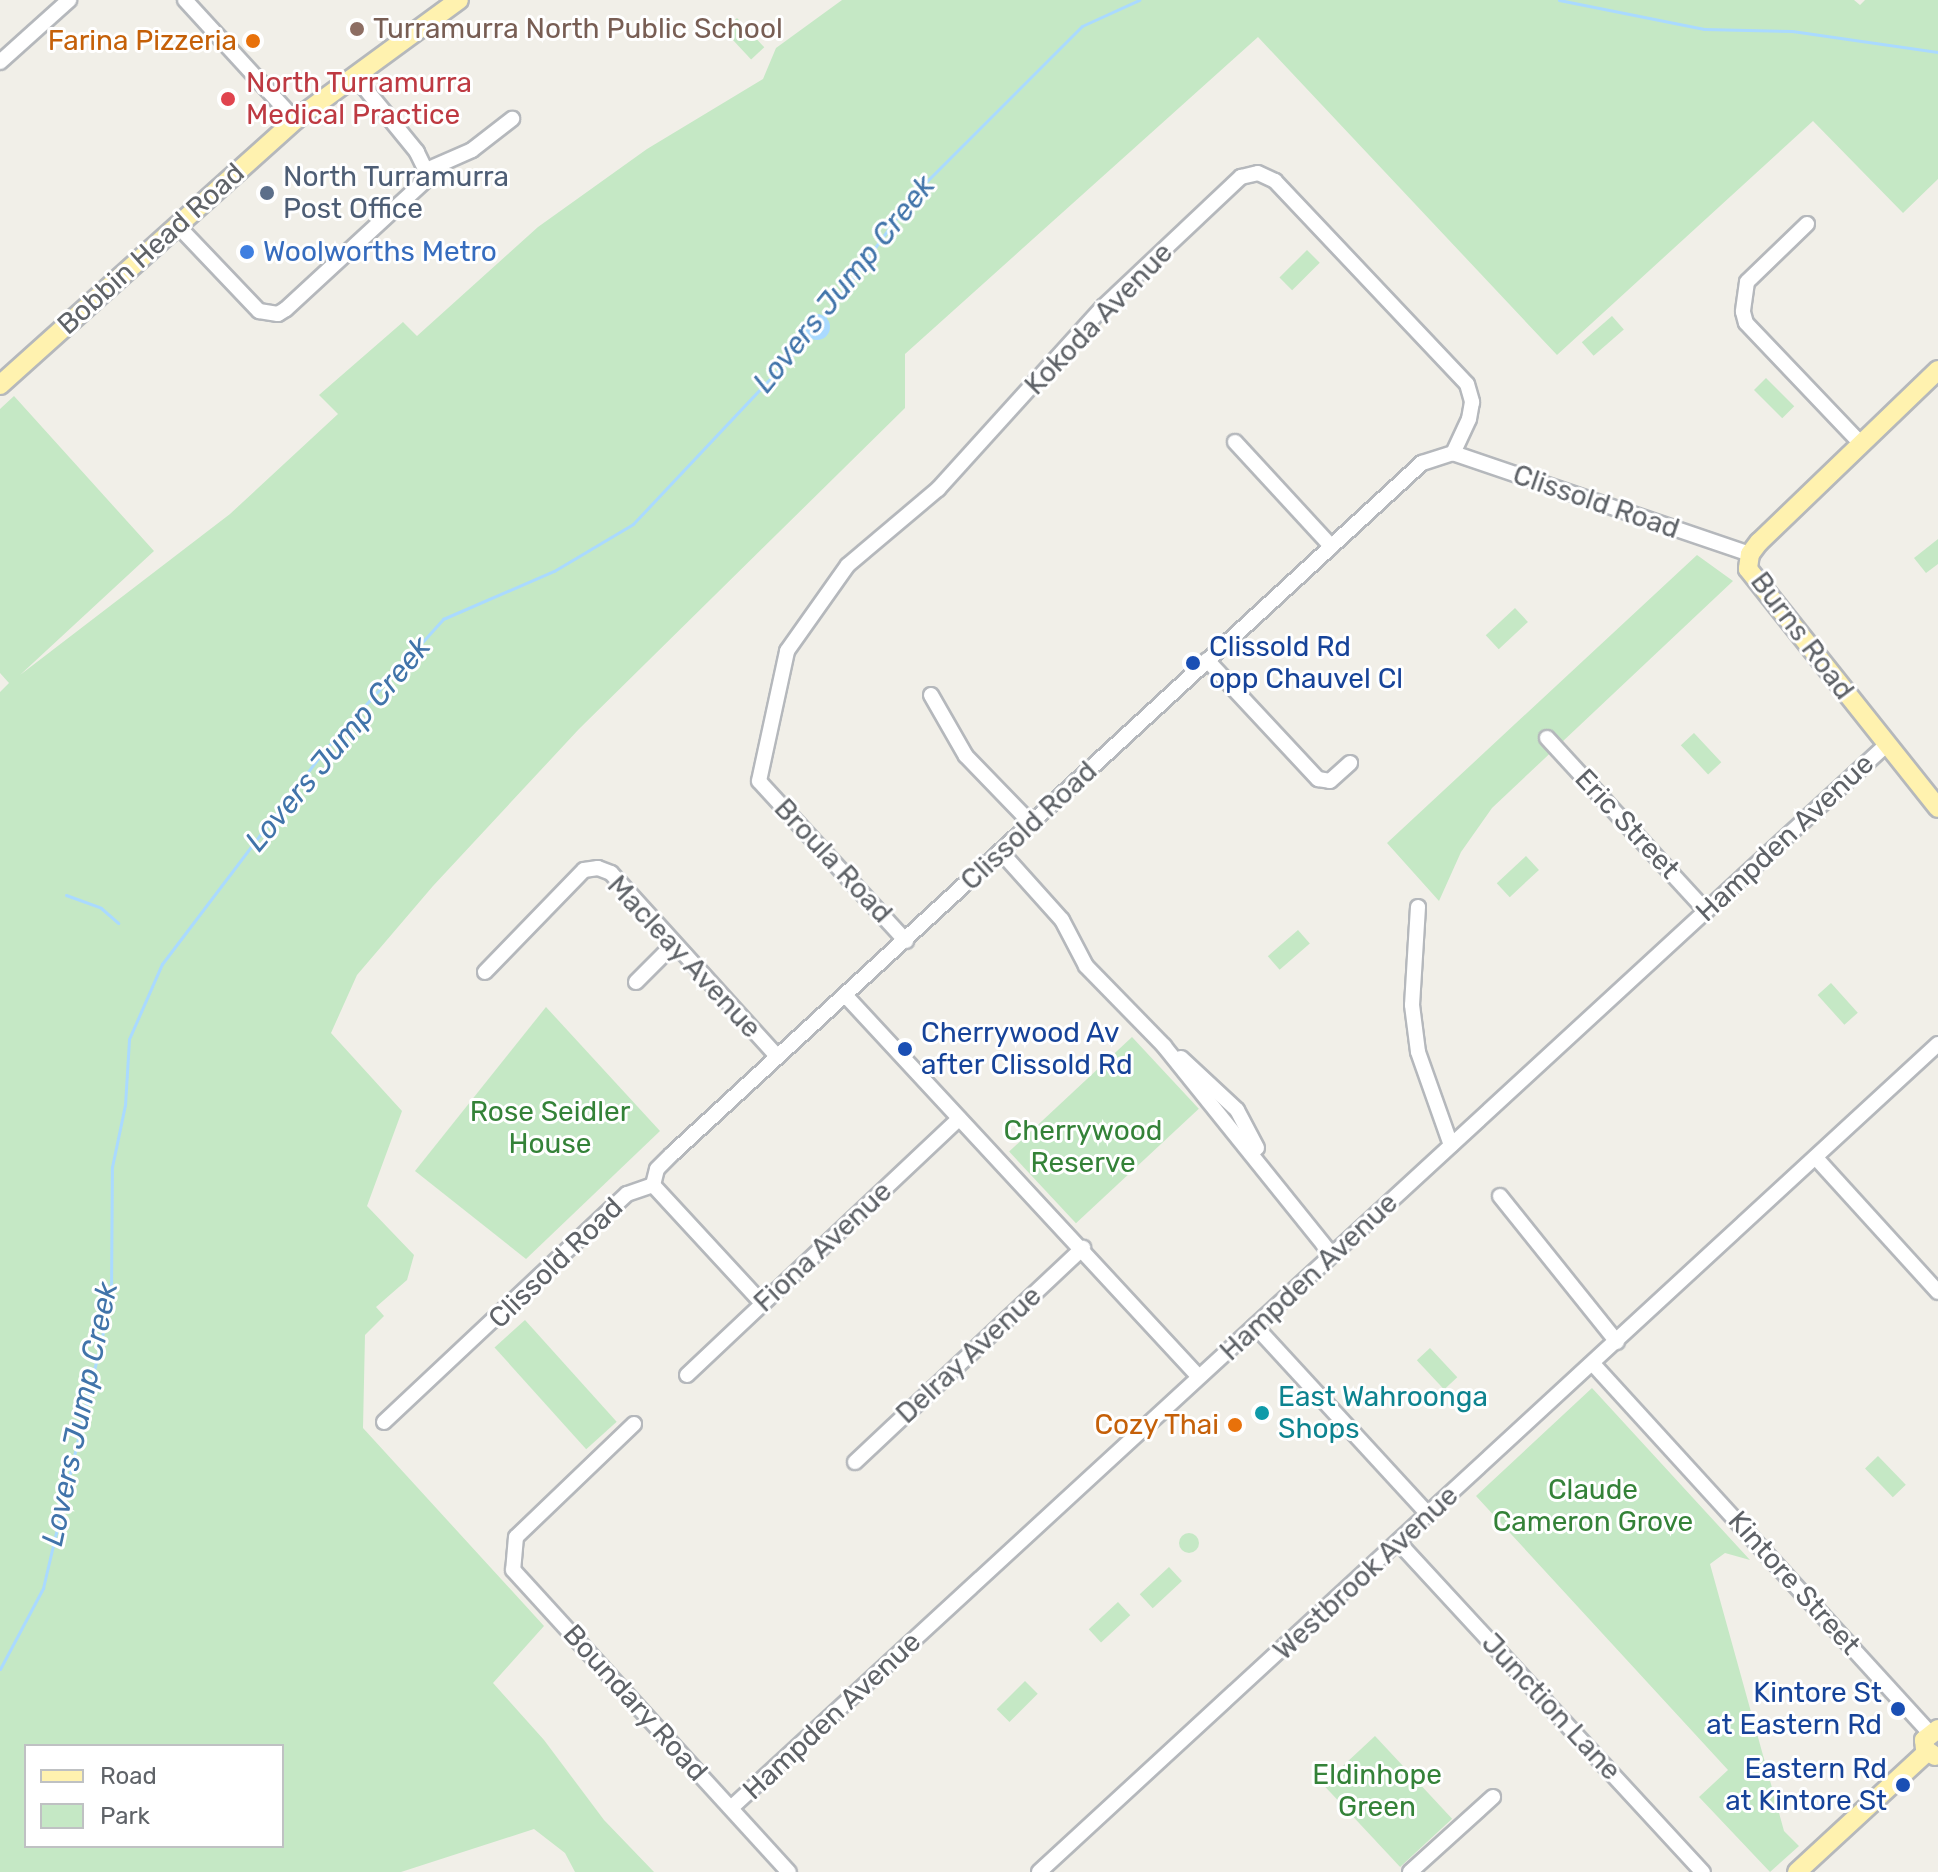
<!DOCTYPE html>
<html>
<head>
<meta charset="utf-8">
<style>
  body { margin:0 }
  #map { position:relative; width:1938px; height:1872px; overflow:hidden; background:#f1efe8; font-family:Rubik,sans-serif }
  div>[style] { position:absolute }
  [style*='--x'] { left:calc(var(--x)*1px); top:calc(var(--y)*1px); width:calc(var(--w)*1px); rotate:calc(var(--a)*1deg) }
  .green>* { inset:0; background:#c5e8c5; transform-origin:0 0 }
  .round { border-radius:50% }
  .water>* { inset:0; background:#aadaff }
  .stream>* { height:3px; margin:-1.5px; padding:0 1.5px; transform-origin:1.5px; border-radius:1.5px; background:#aadaff }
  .roads { filter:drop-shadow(2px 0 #b5b8bc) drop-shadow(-2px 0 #b5b8bc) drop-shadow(0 2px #b5b8bc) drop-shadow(0 -2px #b5b8bc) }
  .minor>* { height:14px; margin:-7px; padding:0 7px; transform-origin:7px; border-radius:7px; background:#fff }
  .major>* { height:18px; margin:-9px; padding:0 9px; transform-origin:9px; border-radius:9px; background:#fff2af }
  .dots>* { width:22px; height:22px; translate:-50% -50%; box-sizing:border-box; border:4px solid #fff; border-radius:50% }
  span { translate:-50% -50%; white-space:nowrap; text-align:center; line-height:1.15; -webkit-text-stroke:6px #fff; paint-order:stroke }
  .education-label { font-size:28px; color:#785e54 }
  .left { translate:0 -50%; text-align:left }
  .food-label { font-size:28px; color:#c56008 }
  .right { translate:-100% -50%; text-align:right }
  .health-label { font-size:28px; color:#be3a42 }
  .service-label { font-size:28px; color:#4e5e75 }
  .street-label { font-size:28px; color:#5f6368 }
  .shop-label { font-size:28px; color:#366cbe }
  .transit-label { font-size:28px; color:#164399 }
  .park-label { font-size:28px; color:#348238 }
  .culture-label { font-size:28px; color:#0d838f }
  .water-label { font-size:30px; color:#4174aa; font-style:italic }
  .legend { position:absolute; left:24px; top:1744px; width:260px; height:104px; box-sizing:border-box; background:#fff; border:2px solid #bfc1c3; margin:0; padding:10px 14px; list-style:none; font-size:24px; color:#5f6368 }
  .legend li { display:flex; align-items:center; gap:16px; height:40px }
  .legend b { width:40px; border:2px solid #bfc1c3 }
</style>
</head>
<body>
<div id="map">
  <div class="green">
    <div style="clip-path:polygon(evenodd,842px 0,1854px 0,1860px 5px,1865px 0,1938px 0,1938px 179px,1903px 213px,1813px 121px,1557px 355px,1258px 37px,905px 354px,905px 408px,579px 729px,433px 886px,357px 975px,331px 1033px,402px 1111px,367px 1206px,414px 1255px,407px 1280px,376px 1307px,384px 1316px,365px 1335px,363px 1428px,544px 1626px,493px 1683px,544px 1740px,604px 1820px,654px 1872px,575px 1872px,565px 1853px,534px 1829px,401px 1872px,0 1872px,0 692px,9px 683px,0 673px,0 409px,14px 396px,154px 551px,20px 675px,230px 514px,338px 414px,319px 395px,403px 322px,417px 336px,538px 227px,647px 149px,763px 79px,776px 48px,842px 0,26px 1746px,282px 1746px,282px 1846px,26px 1846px,26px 1746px)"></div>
    <div style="left:737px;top:18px;width:40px;height:18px;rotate:47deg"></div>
    <div style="left:1307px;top:250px;width:18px;height:39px;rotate:45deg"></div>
    <div style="left:1612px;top:316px;width:18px;height:40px;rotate:49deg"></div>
    <div style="left:1766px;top:378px;width:40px;height:17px;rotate:45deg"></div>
    <div style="clip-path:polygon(1938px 539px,1938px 564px,1926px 573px,1914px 558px)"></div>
    <div style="clip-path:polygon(1697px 555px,1733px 581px,1492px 808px,1461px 852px,1439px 901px,1387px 843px)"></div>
    <div style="left:1515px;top:608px;width:19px;height:40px;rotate:47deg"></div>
    <div style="left:1694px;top:733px;width:40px;height:18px;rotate:47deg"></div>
    <div style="left:1526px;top:856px;width:19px;height:40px;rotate:47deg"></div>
    <div style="left:1298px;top:930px;width:18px;height:40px;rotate:49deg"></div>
    <div style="left:1831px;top:983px;width:40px;height:18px;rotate:48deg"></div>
    <div style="clip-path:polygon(546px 1007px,660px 1131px,526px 1259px,415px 1171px)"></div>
    <div style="left:1132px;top:1037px;width:98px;height:168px;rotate:47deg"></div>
    <div style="left:525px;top:1320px;width:137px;height:41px;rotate:48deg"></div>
    <div style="left:1430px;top:1348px;width:40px;height:18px;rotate:47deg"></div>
    <div style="clip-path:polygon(1592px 1388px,1750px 1560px,1725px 1553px,1710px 1564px,1784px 1831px,1799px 1846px,1770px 1872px,1699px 1797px,1728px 1770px,1476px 1496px)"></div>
    <div style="left:1878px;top:1456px;width:40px;height:18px;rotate:46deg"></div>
    <div class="round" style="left:1179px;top:1533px;width:20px;height:20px"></div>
    <div style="left:1169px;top:1567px;width:19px;height:40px;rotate:47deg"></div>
    <div style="left:1118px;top:1602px;width:18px;height:40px;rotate:47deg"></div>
    <div style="left:1025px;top:1681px;width:18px;height:40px;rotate:45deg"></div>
    <div style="left:1375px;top:1736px;width:113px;height:71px;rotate:47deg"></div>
  </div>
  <div class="water">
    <div class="round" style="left:804px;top:314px;width:26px;height:26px"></div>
  </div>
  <div class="stream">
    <div style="--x:1559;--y:0;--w:148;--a:11.3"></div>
    <div style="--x:1704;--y:29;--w:88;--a:1.3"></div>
    <div style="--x:1792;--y:31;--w:148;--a:8.2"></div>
    <div style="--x:824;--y:318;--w:152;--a:-54.1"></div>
    <div style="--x:913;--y:195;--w:239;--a:-45"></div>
    <div style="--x:1082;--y:26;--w:63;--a:-24.5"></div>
    <div style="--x:66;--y:895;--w:37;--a:20"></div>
    <div style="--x:101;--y:908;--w:23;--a:41"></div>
    <div style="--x:0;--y:1669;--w:92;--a:-62"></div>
    <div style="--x:43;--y:1588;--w:299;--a:-76.8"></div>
    <div style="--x:111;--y:1297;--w:130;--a:-89.6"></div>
    <div style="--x:112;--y:1167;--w:63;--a:-78.2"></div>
    <div style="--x:125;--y:1105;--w:66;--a:-86.5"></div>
    <div style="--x:129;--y:1039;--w:82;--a:-66.3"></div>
    <div style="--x:162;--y:964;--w:265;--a:-52.8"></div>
    <div style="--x:322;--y:753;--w:181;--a:-47.9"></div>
    <div style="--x:443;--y:619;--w:121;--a:-23.4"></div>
    <div style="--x:554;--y:571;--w:92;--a:-30.7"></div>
    <div style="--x:633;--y:524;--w:258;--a:-46.7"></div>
  </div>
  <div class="roads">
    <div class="minor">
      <div style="--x:185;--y:0;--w:163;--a:47.5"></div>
      <div style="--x:0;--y:62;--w:93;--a:-41.9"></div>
      <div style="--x:429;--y:169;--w:47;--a:-23.8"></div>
      <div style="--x:472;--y:150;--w:51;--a:-37.8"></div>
      <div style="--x:1807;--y:224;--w:83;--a:136"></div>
      <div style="--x:1747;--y:282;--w:30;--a:98"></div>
      <div style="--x:1743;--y:312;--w:11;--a:75"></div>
      <div style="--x:1746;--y:323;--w:168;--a:46.4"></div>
      <div style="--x:177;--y:225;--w:119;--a:46.4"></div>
      <div style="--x:259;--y:311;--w:19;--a:9"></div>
      <div style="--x:278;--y:314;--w:9;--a:-32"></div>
      <div style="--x:286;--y:309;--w:195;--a:-42.7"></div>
      <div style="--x:429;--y:177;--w:28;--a:-116"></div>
      <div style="--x:417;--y:152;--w:98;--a:-129.2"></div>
      <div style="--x:1235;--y:442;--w:142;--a:47.3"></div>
      <div style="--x:1207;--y:660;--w:163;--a:47"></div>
      <div style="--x:1318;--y:779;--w:12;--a:9"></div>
      <div style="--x:1330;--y:781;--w:27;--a:-42"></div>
      <div style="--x:931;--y:695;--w:70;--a:60.2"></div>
      <div style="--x:966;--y:756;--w:93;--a:45.9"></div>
      <div style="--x:1547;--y:738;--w:235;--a:47.4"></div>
      <div style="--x:1001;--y:852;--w:91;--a:48.1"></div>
      <div style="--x:1062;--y:920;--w:52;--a:62.4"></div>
      <div style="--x:1086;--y:966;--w:112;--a:45.7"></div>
      <div style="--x:1164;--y:1046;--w:268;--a:51.2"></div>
      <div style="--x:1418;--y:907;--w:98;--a:93.5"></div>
      <div style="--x:1412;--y:1005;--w:47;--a:82.7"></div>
      <div style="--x:1418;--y:1052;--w:99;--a:70.5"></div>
      <div style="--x:906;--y:941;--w:217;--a:-132.6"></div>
      <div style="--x:759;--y:781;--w:133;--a:-77.8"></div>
      <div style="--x:787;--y:651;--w:105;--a:-54.7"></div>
      <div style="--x:848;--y:565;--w:118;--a:-40.2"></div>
      <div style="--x:938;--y:489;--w:246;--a:-47.8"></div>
      <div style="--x:1103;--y:307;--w:190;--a:-43.3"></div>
      <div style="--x:1241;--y:177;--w:17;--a:-13"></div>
      <div style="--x:1258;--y:173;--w:19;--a:25"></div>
      <div style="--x:1275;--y:181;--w:279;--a:46.6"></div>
      <div style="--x:1467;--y:384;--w:19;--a:74"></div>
      <div style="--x:1472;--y:402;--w:17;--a:100"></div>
      <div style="--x:1469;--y:419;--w:38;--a:115"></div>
      <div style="--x:485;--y:972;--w:142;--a:-45.9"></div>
      <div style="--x:584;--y:870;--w:14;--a:-8"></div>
      <div style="--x:598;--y:868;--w:14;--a:21"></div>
      <div style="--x:611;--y:873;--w:248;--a:47.8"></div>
      <div style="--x:636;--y:982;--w:54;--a:-45"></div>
      <div style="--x:846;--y:996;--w:519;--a:47.18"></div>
      <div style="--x:1181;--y:1058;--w:76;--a:42.9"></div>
      <div style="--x:1237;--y:1110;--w:43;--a:62.2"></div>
      <div style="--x:1816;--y:1158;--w:181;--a:47.7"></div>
      <div style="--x:653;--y:1185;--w:161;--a:47.3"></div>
      <div style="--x:1500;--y:1196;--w:187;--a:51.3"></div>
      <div style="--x:1255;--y:1326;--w:257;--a:47.4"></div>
      <div style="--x:1593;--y:1364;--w:498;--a:47.6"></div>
      <div style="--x:687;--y:1375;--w:374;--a:-43.3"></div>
      <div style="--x:384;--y:1422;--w:333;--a:-43.2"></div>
      <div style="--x:627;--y:1194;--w:28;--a:-19"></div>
      <div style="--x:653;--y:1185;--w:16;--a:-76"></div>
      <div style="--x:657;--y:1169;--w:21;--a:-45"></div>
      <div style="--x:672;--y:1154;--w:1020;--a:-42.66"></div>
      <div style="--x:1422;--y:463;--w:33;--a:-18"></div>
      <div style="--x:1453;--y:453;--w:314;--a:18.8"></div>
      <div style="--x:634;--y:1424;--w:163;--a:136.2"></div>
      <div style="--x:516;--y:1537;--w:33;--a:95"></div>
      <div style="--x:513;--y:1570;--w:409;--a:47.6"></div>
      <div style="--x:855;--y:1462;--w:313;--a:-43.2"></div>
      <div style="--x:1399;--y:1543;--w:448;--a:47.3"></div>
      <div style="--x:731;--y:1808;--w:1570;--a:-42.62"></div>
      <div style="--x:1039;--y:1872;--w:1222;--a:-42.65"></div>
      <div style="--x:1410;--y:1872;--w:112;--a:-42.1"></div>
    </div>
    <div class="major">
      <div style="--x:1938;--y:370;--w:248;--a:136.1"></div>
      <div style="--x:1759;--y:542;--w:15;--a:127"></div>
      <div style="--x:1750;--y:554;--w:15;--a:98"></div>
      <div style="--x:1748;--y:569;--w:305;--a:51.5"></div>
      <div style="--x:0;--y:385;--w:397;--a:-41.9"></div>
      <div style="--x:295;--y:120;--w:203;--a:-36.2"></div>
      <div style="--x:1935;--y:1756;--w:12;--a:-145"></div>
      <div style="--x:1925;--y:1749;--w:9;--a:-96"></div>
      <div style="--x:1924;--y:1740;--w:18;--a:-38"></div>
      <div style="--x:1797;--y:1872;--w:177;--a:-42.7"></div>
    </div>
  </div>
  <div class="dots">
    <div style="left:357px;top:29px;background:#8d6e63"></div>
    <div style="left:253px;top:41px;background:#e8710a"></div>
    <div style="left:228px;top:99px;background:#e0444e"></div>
    <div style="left:267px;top:193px;background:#5c6f8a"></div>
    <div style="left:247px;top:252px;background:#3f7fe0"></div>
    <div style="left:1193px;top:663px;background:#1a4fb4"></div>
    <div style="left:905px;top:1049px;background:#1a4fb4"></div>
    <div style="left:1262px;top:1413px;background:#0f9aa8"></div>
    <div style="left:1235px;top:1425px;background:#e8710a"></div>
    <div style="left:1898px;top:1709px;background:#1a4fb4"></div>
    <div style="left:1903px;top:1785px;background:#1a4fb4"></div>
  </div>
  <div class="education-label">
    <span class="left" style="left:373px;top:29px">Turramurra North Public School</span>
  </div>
  <div class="food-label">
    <span class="right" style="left:237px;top:41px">Farina Pizzeria</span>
    <span class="right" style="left:1219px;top:1425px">Cozy Thai</span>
  </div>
  <div class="health-label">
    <span class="left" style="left:246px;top:99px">North Turramurra<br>Medical Practice</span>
  </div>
  <div class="service-label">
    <span class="left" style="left:283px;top:193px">North Turramurra<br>Post Office</span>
  </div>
  <div class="street-label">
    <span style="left:151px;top:249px;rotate:-42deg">Bobbin Head Road</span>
    <span style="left:1099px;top:319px;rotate:-46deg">Kokoda Avenue</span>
    <span style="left:1596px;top:502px;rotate:19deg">Clissold Road</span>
    <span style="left:1802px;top:636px;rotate:53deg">Burns Road</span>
    <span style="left:1627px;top:824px;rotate:47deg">Eric Street</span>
    <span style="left:1029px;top:826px;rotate:-43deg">Clissold Road</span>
    <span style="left:1785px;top:838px;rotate:-43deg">Hampden Avenue</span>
    <span style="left:833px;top:861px;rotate:47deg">Broula Road</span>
    <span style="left:684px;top:957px;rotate:47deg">Macleay Avenue</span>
    <span style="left:823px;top:1247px;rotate:-43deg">Fiona Avenue</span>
    <span style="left:556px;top:1263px;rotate:-44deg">Clissold Road</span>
    <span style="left:1309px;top:1277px;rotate:-43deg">Hampden Avenue</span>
    <span style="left:969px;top:1355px;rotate:-43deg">Delray Avenue</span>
    <span style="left:1366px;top:1573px;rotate:-43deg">Westbrook Avenue</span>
    <span style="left:1794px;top:1583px;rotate:48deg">Kintore Street</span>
    <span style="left:635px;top:1703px;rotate:48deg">Boundary Road</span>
    <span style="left:1551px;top:1707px;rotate:47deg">Junction Lane</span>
    <span style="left:832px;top:1716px;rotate:-43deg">Hampden Avenue</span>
  </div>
  <div class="shop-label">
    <span class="left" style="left:263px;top:252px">Woolworths Metro</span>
  </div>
  <div class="transit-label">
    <span class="left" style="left:1209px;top:663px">Clissold Rd<br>opp Chauvel Cl</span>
    <span class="left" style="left:921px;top:1049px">Cherrywood Av<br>after Clissold Rd</span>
    <span class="right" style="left:1882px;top:1709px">Kintore St<br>at Eastern Rd</span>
    <span class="right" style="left:1887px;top:1785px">Eastern Rd<br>at Kintore St</span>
  </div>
  <div class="park-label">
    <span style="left:550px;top:1128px">Rose Seidler<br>House</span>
    <span style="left:1083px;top:1147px">Cherrywood<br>Reserve</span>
    <span style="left:1593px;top:1506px">Claude<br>Cameron Grove</span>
    <span style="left:1377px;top:1791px">Eldinhope<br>Green</span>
  </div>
  <div class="culture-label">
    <span class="left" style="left:1278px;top:1413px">East Wahroonga<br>Shops</span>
  </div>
  <div class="water-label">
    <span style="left:844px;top:284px;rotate:-51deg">Lovers Jump Creek</span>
    <span style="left:338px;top:744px;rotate:-50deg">Lovers Jump Creek</span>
    <span style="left:80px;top:1414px;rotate:-78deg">Lovers Jump Creek</span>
  </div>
  <ul class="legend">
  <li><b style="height:10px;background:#fff2af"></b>Road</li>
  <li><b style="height:22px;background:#c5e8c5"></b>Park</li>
  </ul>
</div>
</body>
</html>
